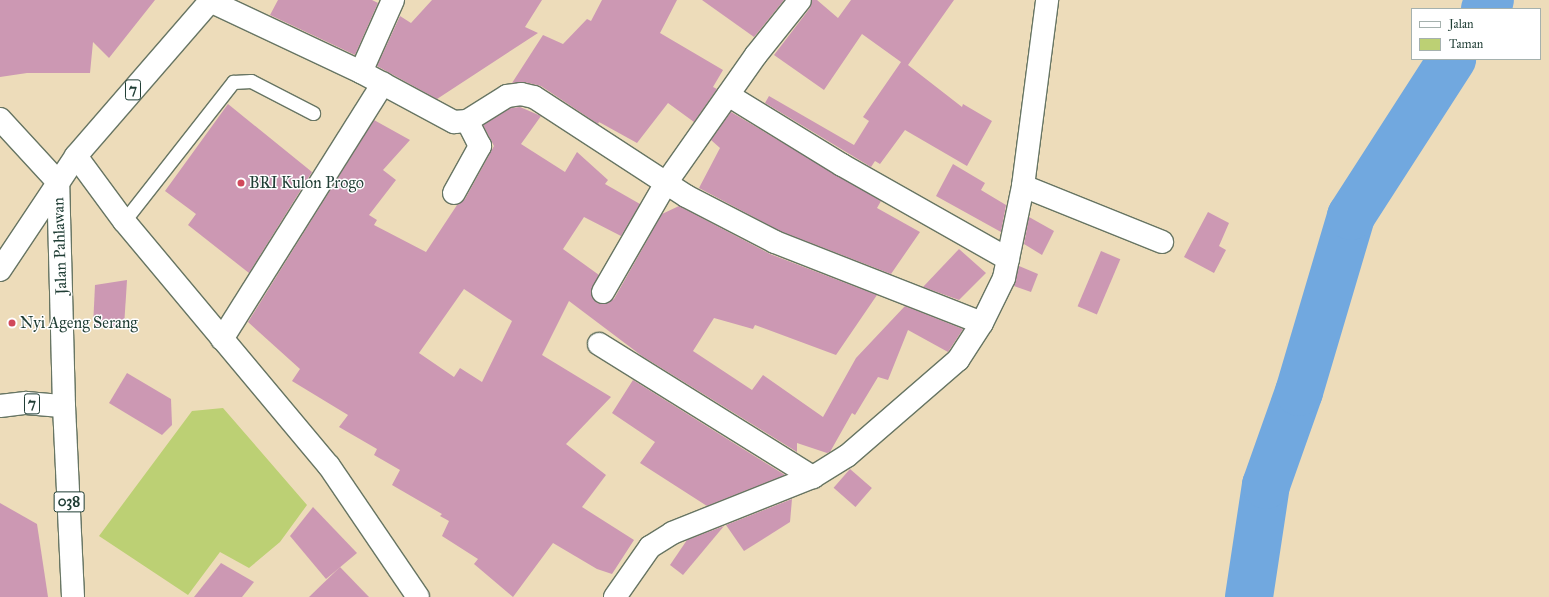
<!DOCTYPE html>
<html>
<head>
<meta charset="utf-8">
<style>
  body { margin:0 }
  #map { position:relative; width:1549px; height:597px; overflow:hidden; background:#eddcba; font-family:"IM FELL Great Primer",serif }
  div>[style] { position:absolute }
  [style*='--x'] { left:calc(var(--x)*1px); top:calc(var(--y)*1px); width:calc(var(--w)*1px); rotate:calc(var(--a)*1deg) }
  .green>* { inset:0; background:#bcd074 }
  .river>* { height:48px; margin:-24px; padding:0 24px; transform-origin:24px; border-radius:24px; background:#71a8df }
  .building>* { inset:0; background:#cc98b3; transform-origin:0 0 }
  .roads { filter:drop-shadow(1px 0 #677563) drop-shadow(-1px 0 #677563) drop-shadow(0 1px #677563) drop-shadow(0 -1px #677563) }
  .service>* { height:13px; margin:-6.5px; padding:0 6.5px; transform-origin:6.5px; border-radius:6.5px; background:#fff }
  .minor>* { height:22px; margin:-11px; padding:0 11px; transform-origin:11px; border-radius:11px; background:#fff }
  .secondary>* { height:22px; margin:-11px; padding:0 11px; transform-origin:11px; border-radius:11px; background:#fff }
  .primary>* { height:22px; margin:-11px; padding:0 11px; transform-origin:11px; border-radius:11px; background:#fff }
  .trunk>* { height:22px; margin:-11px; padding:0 11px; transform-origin:11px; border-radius:11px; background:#fff }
  .dots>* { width:11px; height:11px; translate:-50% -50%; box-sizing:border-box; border:2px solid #fff; border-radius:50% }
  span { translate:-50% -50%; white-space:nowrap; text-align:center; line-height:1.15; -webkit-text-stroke:3px #fff; paint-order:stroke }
  .shield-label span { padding:1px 3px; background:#fff; border:1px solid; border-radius:3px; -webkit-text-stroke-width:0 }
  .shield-label { font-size:15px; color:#1f3d34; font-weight:700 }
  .poi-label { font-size:16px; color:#1f3d34 }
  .left { translate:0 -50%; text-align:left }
  .street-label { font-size:16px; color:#1f3d34 }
  .legend { position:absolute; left:1411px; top:8px; width:130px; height:52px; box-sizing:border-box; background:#fff; border:1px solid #a5b1ae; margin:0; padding:5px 7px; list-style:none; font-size:12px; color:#1f3d34 }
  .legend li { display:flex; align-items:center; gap:8px; height:20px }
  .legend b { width:20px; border:1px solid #a5b1ae }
</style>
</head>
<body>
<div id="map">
  <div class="green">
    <div style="clip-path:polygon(223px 408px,307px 505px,280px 542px,249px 568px,220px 552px,188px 595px,99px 536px,192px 411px)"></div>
  </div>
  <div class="river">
    <div style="--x:1485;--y:9;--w:10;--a:-61"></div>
    <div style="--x:1249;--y:597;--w:113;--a:-81.4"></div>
    <div style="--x:1266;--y:485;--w:99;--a:-70.5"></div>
    <div style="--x:1299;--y:392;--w:184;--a:-73.5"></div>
    <div style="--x:1351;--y:216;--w:187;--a:-57.2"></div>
  </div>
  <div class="building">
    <div style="clip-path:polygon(0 0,155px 0,109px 58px,93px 42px,90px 73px,27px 73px,0 77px)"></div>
    <div style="clip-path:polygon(278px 0,372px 0,378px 3px,355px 55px,270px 15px)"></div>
    <div style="clip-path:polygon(432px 0,542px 0,525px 27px,538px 33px,437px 99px,377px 66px,400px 16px,411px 23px)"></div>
    <div style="clip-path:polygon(602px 0,677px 0,660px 33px,723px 70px,713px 87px,717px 89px,694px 122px,668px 103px,637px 143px,599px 122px,598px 124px,541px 86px,524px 82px,512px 83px,543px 35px,563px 44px,587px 19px,591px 21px)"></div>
    <div style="clip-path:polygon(702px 0,784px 0,754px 37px)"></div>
    <div style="clip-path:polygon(812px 0,817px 0,838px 18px,851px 0,954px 0,908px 65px,962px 107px,963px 104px,992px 121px,967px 166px,905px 130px,880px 164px,875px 161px,871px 167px,765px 103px,769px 96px,854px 145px,869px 121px,863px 117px,901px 62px,862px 34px,824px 90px,774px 55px,810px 8px)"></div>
    <div style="clip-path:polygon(228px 104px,312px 172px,249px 273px,188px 225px,196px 214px,165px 191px)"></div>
    <div style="clip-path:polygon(evenodd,520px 107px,541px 116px,521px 144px,565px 172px,577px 152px,608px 180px,605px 184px,640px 204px,621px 236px,584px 217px,563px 249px,599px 275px,591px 292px,597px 303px,603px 304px,614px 299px,662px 214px,679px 206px,770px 254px,877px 295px,836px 355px,755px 325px,753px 329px,714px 318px,693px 351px,752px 390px,763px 375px,823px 417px,856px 358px,905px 306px,963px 329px,948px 352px,908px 330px,888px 380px,878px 377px,855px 415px,852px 413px,830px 452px,827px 453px,797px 443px,797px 452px,642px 356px,569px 301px,542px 355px,611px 397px,566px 444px,606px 475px,582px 507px,634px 540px,612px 574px,597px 569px,553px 543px,513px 597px,474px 564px,478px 559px,442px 536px,449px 521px,440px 516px,442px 514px,392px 485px,400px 470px,374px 455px,377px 449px,339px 427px,348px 415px,292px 381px,300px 369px,248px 322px,374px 120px,410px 140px,383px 170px,396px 180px,369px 215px,377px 220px,374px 225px,426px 252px,457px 205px,465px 199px,494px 146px,483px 125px,511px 108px,520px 107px,464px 289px,512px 321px,482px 382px,460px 368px,454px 377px,419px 353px,464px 289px)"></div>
    <div style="clip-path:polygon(731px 112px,881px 201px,877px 208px,920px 232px,891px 274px,780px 231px,699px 188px,720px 148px,711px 140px)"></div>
    <div style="clip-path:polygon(953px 164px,985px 183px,981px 190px,1006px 205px,1001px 232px,936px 196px)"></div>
    <div style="clip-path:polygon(1208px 212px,1229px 223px,1219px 246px,1226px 250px,1214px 273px,1184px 257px)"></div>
    <div style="clip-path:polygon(1029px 217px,1054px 231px,1042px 255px,1024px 244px)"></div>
    <div style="clip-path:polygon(959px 249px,986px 273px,959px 300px,923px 287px)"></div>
    <div style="left:1101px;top:251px;width:21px;height:60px;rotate:23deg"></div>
    <div style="clip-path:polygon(1019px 266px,1038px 274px,1031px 292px,1014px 286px)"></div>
    <div style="clip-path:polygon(127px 280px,124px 327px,93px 327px,95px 285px)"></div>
    <div style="clip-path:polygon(127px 373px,171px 399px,172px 425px,162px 435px,109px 403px)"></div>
    <div style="clip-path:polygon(633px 380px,785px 475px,707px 506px,640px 463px,655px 442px,612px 413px)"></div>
    <div style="left:850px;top:469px;width:29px;height:25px;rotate:41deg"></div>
    <div style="clip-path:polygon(792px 499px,790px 522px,744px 551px,726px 525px)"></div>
    <div style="clip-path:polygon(0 503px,37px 524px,48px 597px,0 597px)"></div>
    <div style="clip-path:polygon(313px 507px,357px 553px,326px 579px,290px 536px)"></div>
    <div style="clip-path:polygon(724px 526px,683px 575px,670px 565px,687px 540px)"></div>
    <div style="clip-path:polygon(221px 563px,254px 582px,242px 597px,194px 597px)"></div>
    <div style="clip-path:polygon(340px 567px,369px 597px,309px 597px)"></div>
  </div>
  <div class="roads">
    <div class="service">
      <div style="--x:124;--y:221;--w:177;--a:-51.9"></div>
      <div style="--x:233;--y:82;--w:18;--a:-3"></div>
      <div style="--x:251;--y:81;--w:70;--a:27.3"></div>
    </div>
    <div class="minor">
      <div style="--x:210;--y:1;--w:167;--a:25.2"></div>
      <div style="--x:361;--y:72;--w:106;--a:28.3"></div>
      <div style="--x:454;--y:122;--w:13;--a:-4"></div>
      <div style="--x:467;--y:121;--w:47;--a:-32"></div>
      <div style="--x:507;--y:96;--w:14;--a:-8"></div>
      <div style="--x:521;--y:94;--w:13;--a:13"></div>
      <div style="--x:534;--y:97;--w:158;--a:33.1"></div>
      <div style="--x:666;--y:183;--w:156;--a:-54.9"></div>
      <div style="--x:756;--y:55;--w:70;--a:-51.3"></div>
      <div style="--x:361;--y:72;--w:79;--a:-66"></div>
      <div style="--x:728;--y:95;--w:134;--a:31.6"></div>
      <div style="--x:842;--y:165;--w:191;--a:29.5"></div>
      <div style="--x:76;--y:156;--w:81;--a:53.6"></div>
      <div style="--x:124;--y:221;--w:319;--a:50.1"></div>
      <div style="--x:329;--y:466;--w:158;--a:55.8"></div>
      <div style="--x:1023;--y:186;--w:150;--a:21.9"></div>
      <div style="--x:454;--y:193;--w:54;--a:-61"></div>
      <div style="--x:480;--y:146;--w:28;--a:-117"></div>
      <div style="--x:603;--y:292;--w:126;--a:-60"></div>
      <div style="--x:666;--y:183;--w:24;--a:33"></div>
      <div style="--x:686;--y:196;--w:100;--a:27.3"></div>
      <div style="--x:775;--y:242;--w:222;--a:21.4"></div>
      <div style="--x:222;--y:339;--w:302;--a:-57.8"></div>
      <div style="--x:599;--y:344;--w:252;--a:31.9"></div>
      <div style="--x:615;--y:597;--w:61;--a:-55"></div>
      <div style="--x:650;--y:547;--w:26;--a:-32"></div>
      <div style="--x:672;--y:533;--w:152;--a:-21.7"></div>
      <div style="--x:813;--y:477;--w:40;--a:-32"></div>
      <div style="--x:847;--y:456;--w:147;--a:-40.9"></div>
      <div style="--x:958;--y:360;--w:44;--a:-57"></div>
      <div style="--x:982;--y:323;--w:50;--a:-63.9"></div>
      <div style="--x:1004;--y:278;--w:94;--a:-78.3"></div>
      <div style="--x:1023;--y:186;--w:188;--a:-82.6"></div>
    </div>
    <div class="secondary">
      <div style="--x:0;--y:119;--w:86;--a:47.4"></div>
    </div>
    <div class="primary">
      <div style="--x:64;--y:406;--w:191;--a:87.3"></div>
    </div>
    <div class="trunk">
      <div style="--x:0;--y:270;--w:137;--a:-56.3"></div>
      <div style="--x:76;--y:156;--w:206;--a:-49.1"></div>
      <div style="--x:0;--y:406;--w:26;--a:-7"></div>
      <div style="--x:26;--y:403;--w:38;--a:5"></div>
      <div style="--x:64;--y:406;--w:224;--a:-91.5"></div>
    </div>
  </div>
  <div class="dots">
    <div style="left:241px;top:183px;background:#d1495b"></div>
    <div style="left:12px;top:323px;background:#d1495b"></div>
  </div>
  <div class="shield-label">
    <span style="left:133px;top:90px">7</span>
    <span style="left:32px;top:404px">7</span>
    <span style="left:69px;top:502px">038</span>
  </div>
  <div class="poi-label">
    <span class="left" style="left:249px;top:183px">BRI Kulon Progo</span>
    <span class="left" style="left:20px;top:323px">Nyi Ageng Serang</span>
  </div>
  <div class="street-label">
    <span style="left:60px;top:246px;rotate:-92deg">Jalan Pahlawan</span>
  </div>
  <ul class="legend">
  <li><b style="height:5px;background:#fff"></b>Jalan</li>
  <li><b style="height:11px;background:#bcd074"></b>Taman</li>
  </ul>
</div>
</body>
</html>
